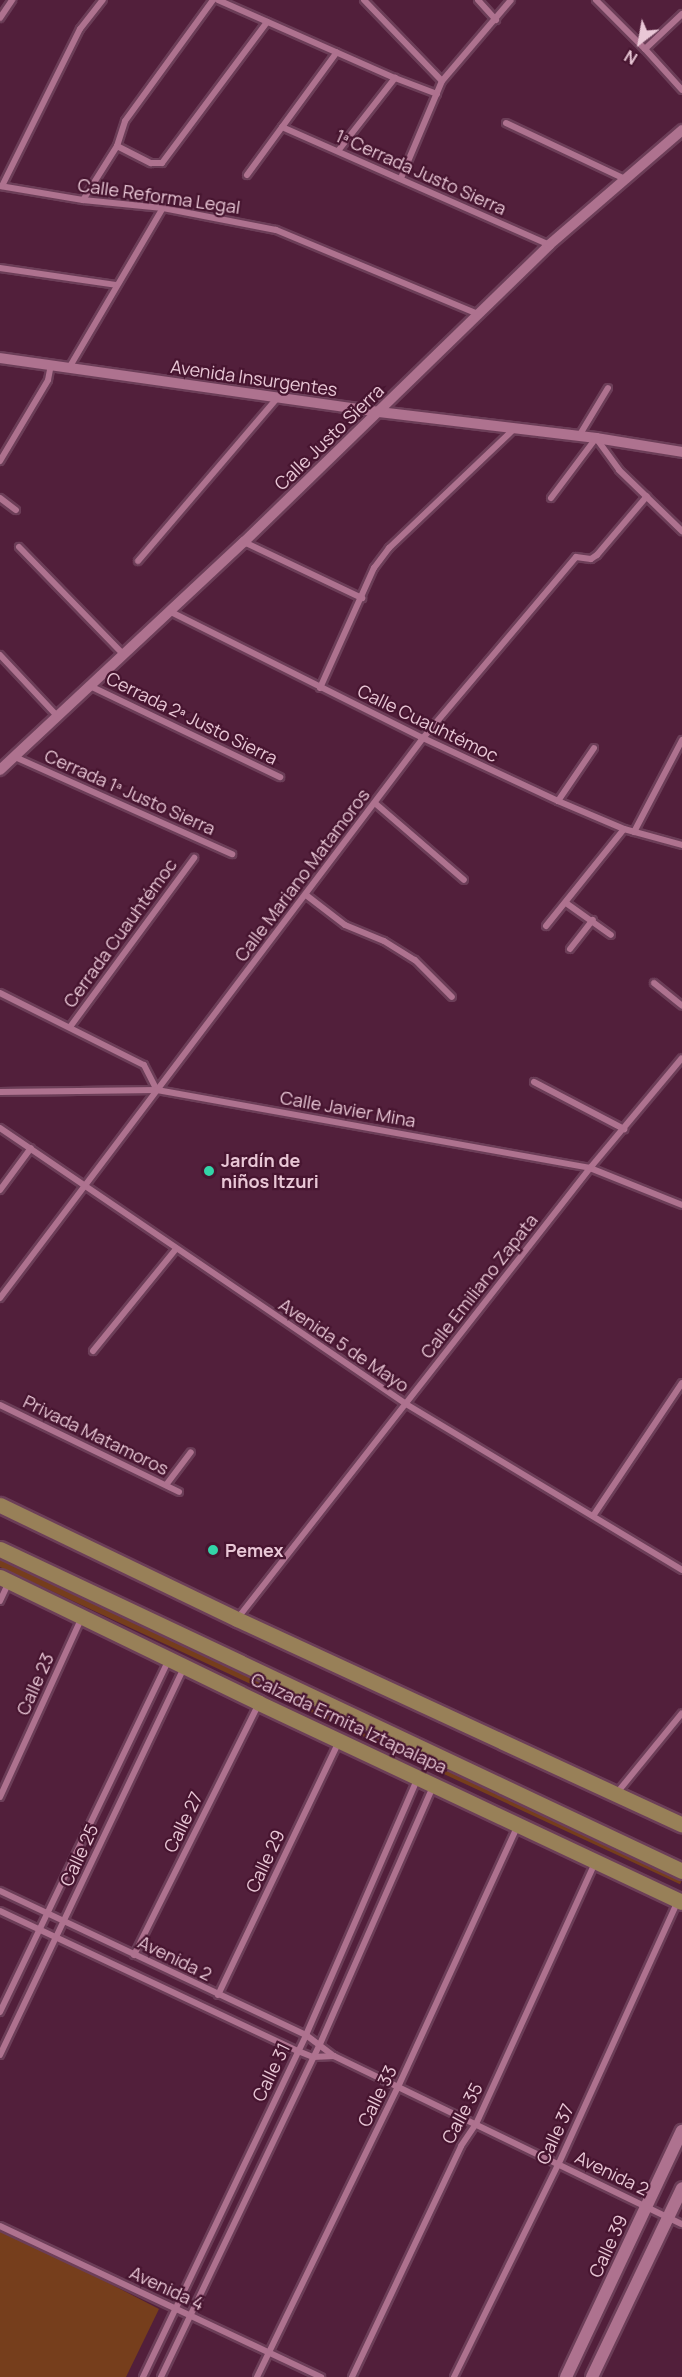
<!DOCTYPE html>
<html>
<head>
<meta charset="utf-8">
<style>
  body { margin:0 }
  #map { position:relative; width:682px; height:2377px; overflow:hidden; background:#521f3b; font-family:Manrope,sans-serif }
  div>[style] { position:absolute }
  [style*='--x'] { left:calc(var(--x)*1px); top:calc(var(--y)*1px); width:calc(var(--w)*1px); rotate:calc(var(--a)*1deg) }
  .green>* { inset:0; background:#763e1c; transform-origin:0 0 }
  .roads { filter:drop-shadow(2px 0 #6c3e58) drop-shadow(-2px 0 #6c3e58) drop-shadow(0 2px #6c3e58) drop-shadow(0 -2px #6c3e58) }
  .minor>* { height:6px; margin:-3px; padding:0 3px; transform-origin:3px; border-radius:3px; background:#ae728f }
  .tertiary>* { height:10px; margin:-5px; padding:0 5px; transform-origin:5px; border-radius:5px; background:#ae728f }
  .secondary>* { height:12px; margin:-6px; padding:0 6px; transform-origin:6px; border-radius:6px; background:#ae728f }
  .primary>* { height:15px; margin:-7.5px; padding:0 7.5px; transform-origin:7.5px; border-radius:7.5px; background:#988058 }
  .dots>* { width:16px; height:16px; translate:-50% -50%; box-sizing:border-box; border:3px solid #471530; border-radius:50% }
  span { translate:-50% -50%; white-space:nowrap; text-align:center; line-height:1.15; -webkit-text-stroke:4.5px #471530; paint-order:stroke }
  .street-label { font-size:18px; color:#e9c7d6 }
  .poi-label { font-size:18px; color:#e9c7d6; font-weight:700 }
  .left { translate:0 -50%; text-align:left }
  .north { position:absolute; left:610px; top:12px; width:60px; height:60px; -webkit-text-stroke:4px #471530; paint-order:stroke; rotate:211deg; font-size:16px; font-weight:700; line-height:24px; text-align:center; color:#e9c7d6 }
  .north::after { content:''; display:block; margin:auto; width:21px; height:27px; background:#e9c7d6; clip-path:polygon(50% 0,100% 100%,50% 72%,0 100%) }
</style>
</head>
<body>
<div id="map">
  <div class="green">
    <div style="left:0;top:1556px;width:755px;height:10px;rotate:25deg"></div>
    <div style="clip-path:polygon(0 2227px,159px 2309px,126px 2377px,0 2377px)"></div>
  </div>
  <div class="roads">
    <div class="minor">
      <div style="--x:218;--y:0;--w:193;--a:23.8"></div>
      <div style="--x:395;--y:78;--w:45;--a:20.9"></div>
      <div style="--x:364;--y:0;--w:112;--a:46.1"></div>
      <div style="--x:478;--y:0;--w:27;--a:48"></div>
      <div style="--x:596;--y:0;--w:69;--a:45"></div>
      <div style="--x:645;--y:49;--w:55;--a:47.9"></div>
      <div style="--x:0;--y:18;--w:22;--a:-56"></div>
      <div style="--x:645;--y:49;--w:51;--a:-43.4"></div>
      <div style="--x:506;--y:123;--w:132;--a:25.2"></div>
      <div style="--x:282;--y:127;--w:292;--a:23.8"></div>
      <div style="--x:117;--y:146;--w:38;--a:27"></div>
      <div style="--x:151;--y:163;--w:11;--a:0"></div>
      <div style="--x:162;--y:163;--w:176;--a:-53.3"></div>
      <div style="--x:338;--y:151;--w:93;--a:-52"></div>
      <div style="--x:247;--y:175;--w:152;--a:-53.8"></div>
      <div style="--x:401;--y:178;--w:105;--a:-67.1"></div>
      <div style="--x:442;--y:81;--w:106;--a:-49.6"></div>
      <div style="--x:0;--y:186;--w:84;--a:9.6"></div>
      <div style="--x:83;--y:200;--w:80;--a:5.7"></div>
      <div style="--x:163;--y:208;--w:115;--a:11"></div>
      <div style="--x:276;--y:230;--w:219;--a:22.6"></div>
      <div style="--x:2;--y:186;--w:175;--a:-63.6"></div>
      <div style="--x:80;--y:29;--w:37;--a:-52"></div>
      <div style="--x:83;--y:200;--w:64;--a:-57.8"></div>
      <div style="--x:117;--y:146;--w:26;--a:-72"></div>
      <div style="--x:125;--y:121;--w:150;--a:-54"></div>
      <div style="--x:0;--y:268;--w:117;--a:8.3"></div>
      <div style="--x:69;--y:368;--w:186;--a:-59.6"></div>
      <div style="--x:579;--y:436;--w:56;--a:-58.9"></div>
      <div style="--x:0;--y:461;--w:94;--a:-59.3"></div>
      <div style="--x:48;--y:380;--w:15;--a:-79"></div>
      <div style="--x:0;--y:498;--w:20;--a:37"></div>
      <div style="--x:551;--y:498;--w:75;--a:-53.1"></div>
      <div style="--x:596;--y:438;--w:39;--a:54"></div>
      <div style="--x:619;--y:470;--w:88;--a:44.1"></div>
      <div style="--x:244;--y:542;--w:131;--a:25.4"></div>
      <div style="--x:19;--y:547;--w:149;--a:45.8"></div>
      <div style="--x:138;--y:561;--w:214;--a:-49.5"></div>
      <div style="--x:169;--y:611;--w:284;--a:26.6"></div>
      <div style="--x:423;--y:738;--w:149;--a:25"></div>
      <div style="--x:558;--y:801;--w:72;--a:23"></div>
      <div style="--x:624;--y:829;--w:60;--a:15.4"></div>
      <div style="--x:0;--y:655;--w:85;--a:46.9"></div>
      <div style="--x:90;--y:686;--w:211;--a:25.6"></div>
      <div style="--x:320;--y:688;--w:132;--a:-65.8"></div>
      <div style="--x:374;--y:568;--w:25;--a:-53"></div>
      <div style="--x:389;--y:548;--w:171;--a:-43.6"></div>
      <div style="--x:15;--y:757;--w:238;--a:24.1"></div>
      <div style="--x:558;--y:801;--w:64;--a:-55.8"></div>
      <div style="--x:376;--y:804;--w:116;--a:40.8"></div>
      <div style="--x:634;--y:832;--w:104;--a:-62.4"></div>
      <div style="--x:306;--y:895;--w:49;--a:37.6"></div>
      <div style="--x:345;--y:925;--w:42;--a:22.3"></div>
      <div style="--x:384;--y:941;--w:36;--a:32"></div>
      <div style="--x:415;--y:960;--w:52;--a:45"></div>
      <div style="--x:566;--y:903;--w:55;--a:35.4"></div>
      <div style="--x:546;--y:926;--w:124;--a:-51.2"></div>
      <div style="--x:570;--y:949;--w:37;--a:-52"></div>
      <div style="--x:654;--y:983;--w:36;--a:39"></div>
      <div style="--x:0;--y:993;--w:161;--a:26.6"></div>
      <div style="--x:144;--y:1065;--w:28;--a:63"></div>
      <div style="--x:70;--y:1027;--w:210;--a:-53.7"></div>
      <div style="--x:534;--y:1082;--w:102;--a:27.6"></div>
      <div style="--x:0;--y:1092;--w:157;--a:-0.7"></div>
      <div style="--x:157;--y:1090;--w:440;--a:10.2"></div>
      <div style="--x:590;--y:1168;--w:99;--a:21.9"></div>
      <div style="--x:0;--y:1128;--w:491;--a:34.2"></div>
      <div style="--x:406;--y:1404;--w:322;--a:31"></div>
      <div style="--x:0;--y:1190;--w:52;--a:-53.6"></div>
      <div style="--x:0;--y:1298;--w:702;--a:-52.93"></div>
      <div style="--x:423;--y:738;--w:237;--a:-49.8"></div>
      <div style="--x:576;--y:557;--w:15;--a:8"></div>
      <div style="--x:591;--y:559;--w:7;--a:-34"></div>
      <div style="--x:597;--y:555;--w:77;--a:-49.7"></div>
      <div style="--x:93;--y:1351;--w:132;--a:-50.9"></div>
      <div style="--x:0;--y:1405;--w:199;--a:25.9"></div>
      <div style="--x:166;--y:1485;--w:41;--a:-52.9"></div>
      <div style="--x:593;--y:1516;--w:160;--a:-56.2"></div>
      <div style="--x:0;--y:1601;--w:21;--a:-65"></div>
      <div style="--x:237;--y:1619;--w:573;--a:-51.95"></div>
      <div style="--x:590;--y:1168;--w:143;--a:-50.1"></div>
      <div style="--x:616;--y:1794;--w:104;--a:-50.8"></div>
      <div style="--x:0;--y:1797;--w:198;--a:-65.5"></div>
      <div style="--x:0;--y:1891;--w:338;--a:25.2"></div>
      <div style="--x:306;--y:2035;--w:35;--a:37"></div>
      <div style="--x:334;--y:2056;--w:386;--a:25.8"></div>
      <div style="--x:0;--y:1911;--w:329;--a:25.2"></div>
      <div style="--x:298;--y:2051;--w:16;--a:22"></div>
      <div style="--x:313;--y:2057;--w:21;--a:-3"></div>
      <div style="--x:134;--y:1955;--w:281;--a:-63.6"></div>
      <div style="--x:218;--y:1995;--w:281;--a:-64.5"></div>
      <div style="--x:0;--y:2012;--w:390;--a:-64.4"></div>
      <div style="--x:0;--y:2055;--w:429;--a:-64.6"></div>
      <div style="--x:0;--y:2226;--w:355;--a:25.2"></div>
      <div style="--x:143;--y:2377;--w:379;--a:-64.5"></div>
      <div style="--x:306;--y:2035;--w:280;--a:-66.5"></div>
      <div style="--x:161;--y:2377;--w:369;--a:-64.5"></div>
      <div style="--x:320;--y:2044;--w:282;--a:-66.3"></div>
      <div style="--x:257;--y:2377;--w:322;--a:-64.1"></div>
      <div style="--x:398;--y:2087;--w:288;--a:-65.4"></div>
      <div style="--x:352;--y:2377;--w:255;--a:-64.7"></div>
      <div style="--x:461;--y:2146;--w:27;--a:-56"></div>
      <div style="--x:476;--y:2124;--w:287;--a:-65.5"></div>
      <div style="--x:454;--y:2377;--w:238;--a:-63.9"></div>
      <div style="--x:559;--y:2163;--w:288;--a:-65.6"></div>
    </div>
    <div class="tertiary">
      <div style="--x:0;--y:358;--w:383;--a:8.1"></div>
      <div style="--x:379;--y:412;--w:219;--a:6.8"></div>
      <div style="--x:596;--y:438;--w:87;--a:9.2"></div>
      <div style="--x:0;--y:770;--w:334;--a:-43.1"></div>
      <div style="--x:244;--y:542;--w:426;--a:-44.2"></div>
      <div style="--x:549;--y:245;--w:176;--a:-40.8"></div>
    </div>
    <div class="secondary">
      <div style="--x:566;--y:2377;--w:272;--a:-64.8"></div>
      <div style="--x:592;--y:2377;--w:209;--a:-64.5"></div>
    </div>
    <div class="primary">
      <div style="--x:0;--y:1505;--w:263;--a:25.7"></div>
      <div style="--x:237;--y:1619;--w:490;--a:24.8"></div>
      <div style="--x:0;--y:1549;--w:754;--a:25.27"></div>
      <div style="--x:0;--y:1577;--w:288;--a:25.9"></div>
      <div style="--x:259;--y:1703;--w:467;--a:25.2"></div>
    </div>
  </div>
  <div class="dots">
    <div style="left:209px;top:1171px;background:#33d4a8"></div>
    <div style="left:213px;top:1550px;background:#33d4a8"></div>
  </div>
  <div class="street-label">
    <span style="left:421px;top:172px;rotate:24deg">1ª Cerrada Justo Sierra</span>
    <span style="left:159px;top:196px;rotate:8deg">Calle Reforma Legal</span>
    <span style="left:254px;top:378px;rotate:8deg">Avenida Insurgentes</span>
    <span style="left:329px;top:437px;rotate:-44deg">Calle Justo Sierra</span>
    <span style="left:192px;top:718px;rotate:26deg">Cerrada 2ª Justo Sierra</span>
    <span style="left:428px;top:723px;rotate:26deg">Calle Cuauhtémoc</span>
    <span style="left:130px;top:792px;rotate:24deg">Cerrada 1ª Justo Sierra</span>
    <span style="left:302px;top:875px;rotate:-53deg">Calle Mariano Matamoros</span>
    <span style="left:120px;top:933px;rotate:-54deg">Cerrada Cuauhtémoc</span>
    <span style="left:348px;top:1109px;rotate:10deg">Calle Javier Mina</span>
    <span style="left:479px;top:1286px;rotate:-52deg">Calle Emiliano Zapata</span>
    <span style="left:344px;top:1345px;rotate:34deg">Avenida 5 de Mayo</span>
    <span style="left:96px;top:1435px;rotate:26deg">Privada Matamoros</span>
    <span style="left:35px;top:1684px;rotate:-66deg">Calle 23</span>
    <span style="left:349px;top:1723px;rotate:25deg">Calzada Ermita Iztapalapa</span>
    <span style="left:183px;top:1822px;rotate:-64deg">Calle 27</span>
    <span style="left:79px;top:1855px;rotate:-65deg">Calle 25</span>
    <span style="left:265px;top:1861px;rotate:-65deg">Calle 29</span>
    <span style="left:175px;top:1958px;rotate:26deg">Avenida 2</span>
    <span style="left:271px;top:2072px;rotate:-64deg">Calle 31</span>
    <span style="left:377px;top:2096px;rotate:-64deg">Calle 33</span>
    <span style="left:462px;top:2113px;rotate:-62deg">Calle 35</span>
    <span style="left:555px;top:2134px;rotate:-65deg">Calle 37</span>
    <span style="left:612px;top:2173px;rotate:26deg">Avenida 2</span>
    <span style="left:608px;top:2246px;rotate:-65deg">Calle 39</span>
    <span style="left:167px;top:2288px;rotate:25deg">Avenida 4</span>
  </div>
  <div class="poi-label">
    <span class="left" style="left:221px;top:1171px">Jardín de<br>niños Itzuri</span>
    <span class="left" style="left:225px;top:1550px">Pemex</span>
  </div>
  <div class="north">N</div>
</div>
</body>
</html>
